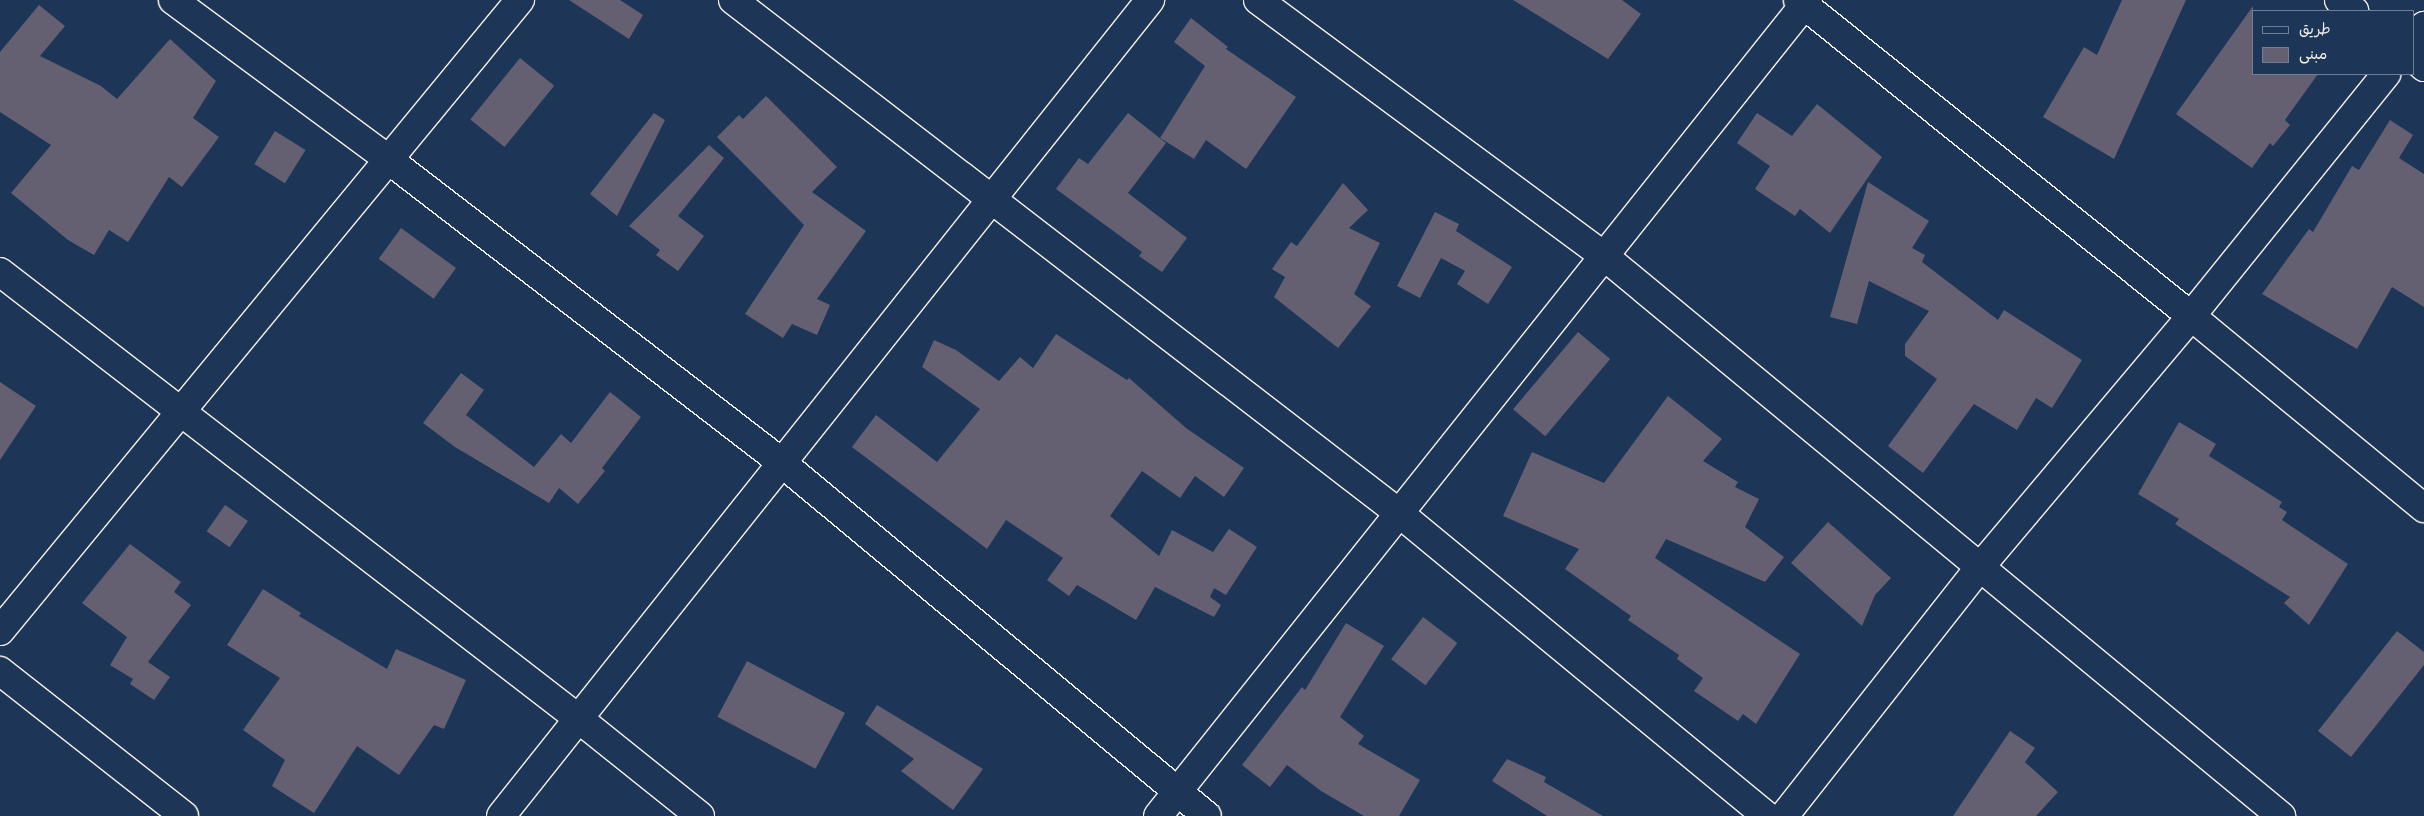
<!DOCTYPE html>
<html>
<head>
<meta charset="utf-8">
<style>
  body { margin:0 }
  #map { position:relative; width:2424px; height:816px; overflow:hidden; background:#1d3557; font-family:Pangolin,"Playpen Sans Arabic",sans-serif }
  div>[style] { position:absolute }
  [style*='--x'] { left:calc(var(--x)*1px); top:calc(var(--y)*1px); width:calc(var(--w)*1px); rotate:calc(var(--a)*1deg) }
  .building>* { inset:0; background:#646071; transform-origin:0 0 }
  .roads { filter:drop-shadow(1px 0 #f4f1e8) drop-shadow(-1px 0 #f4f1e8) drop-shadow(0 1px #f4f1e8) drop-shadow(0 -1px #f4f1e8) }
  .minor>* { height:28px; margin:-14px; padding:0 14px; transform-origin:14px; border-radius:14px; background:#1d3557 }
  span { translate:-50% -50%; white-space:nowrap; text-align:center; line-height:1.15; -webkit-text-stroke:4px #1d3557; paint-order:stroke }
  .legend { position:absolute; left:2252px; top:10px; width:162px; height:65px; box-sizing:border-box; background:#1d3557; border:1px solid #738091; margin:0; padding:6px 9px; list-style:none; font-size:15px; color:#f4f1e8 }
  .legend li { display:flex; align-items:center; gap:10px; height:25px }
  .legend b { width:25px; border:1px solid #738091 }
</style>
</head>
<body>
<div id="map">
  <div class="building">
    <div style="clip-path:polygon(569px 0,620px 0,643px 15px,629px 39px)"></div>
    <div style="clip-path:polygon(1513px 0,1622px 0,1641px 14px,1608px 59px)"></div>
    <div style="clip-path:polygon(2122px 0,2186px 0,2114px 159px,2043px 117px,2084px 47px,2097px 55px)"></div>
    <div style="clip-path:polygon(39px 5px,65px 26px,40px 56px,101px 86px,117px 99px,170px 39px,216px 81px,193px 118px,219px 137px,182px 187px,169px 177px,128px 242px,109px 230px,94px 255px,68px 240px,11px 193px,51px 145px,0 112px,0 52px)"></div>
    <div style="clip-path:polygon(2253px 6px,2253px 74px,2318px 74px,2285px 120px,2290px 125px,2273px 146px,2270px 143px,2252px 168px,2176px 114px)"></div>
    <div style="clip-path:polygon(1191px 18px,1228px 47px,1226px 49px,1296px 97px,1246px 169px,1206px 140px,1194px 159px,1160px 138px,1205px 66px,1174px 42px)"></div>
    <div style="left:520px;top:58px;width:44px;height:79px;rotate:39deg"></div>
    <div style="clip-path:polygon(766px 96px,837px 167px,812px 192px,866px 231px,817px 299px,830px 305px,817px 335px,792px 324px,783px 338px,745px 314px,804px 225px,717px 137px,739px 115px,743px 119px)"></div>
    <div style="clip-path:polygon(1817px 104px,1882px 157px,1830px 233px,1800px 209px,1795px 216px,1755px 189px,1770px 166px,1737px 143px,1757px 113px,1792px 136px)"></div>
    <div style="clip-path:polygon(654px 113px,665px 120px,617px 216px,590px 194px)"></div>
    <div style="clip-path:polygon(1128px 113px,1166px 143px,1128px 193px,1187px 238px,1162px 272px,1139px 256px,1142px 252px,1056px 189px,1079px 158px,1088px 164px)"></div>
    <div style="clip-path:polygon(2390px 120px,2413px 135px,2399px 158px,2424px 174px,2424px 307px,2392px 287px,2357px 349px,2262px 294px,2309px 229px,2313px 232px,2352px 166px,2359px 170px)"></div>
    <div style="left:275px;top:131px;width:36px;height:39px;rotate:32deg"></div>
    <div style="clip-path:polygon(709px 145px,724px 158px,678px 216px,704px 236px,678px 271px,656px 255px,660px 250px,629px 226px)"></div>
    <div style="clip-path:polygon(1868px 182px,1929px 221px,1912px 248px,1925px 255px,1922px 262px,1998px 320px,2004px 310px,2082px 360px,2052px 408px,2036px 398px,2017px 430px,1974px 404px,1923px 473px,1888px 446px,1937px 379px,1905px 356px,1905px 344px,1929px 311px,1869px 281px,1857px 324px,1830px 317px)"></div>
    <div style="clip-path:polygon(1343px 183px,1368px 210px,1349px 228px,1380px 243px,1354px 294px,1371px 306px,1338px 348px,1274px 297px,1285px 277px,1272px 269px,1291px 242px,1297px 246px)"></div>
    <div style="clip-path:polygon(1435px 212px,1459px 224px,1456px 231px,1512px 267px,1488px 304px,1457px 284px,1465px 271px,1441px 258px,1420px 298px,1397px 286px)"></div>
    <div style="left:401px;top:228px;width:68px;height:38px;rotate:36deg"></div>
    <div style="left:1578px;top:332px;width:42px;height:101px;rotate:40deg"></div>
    <div style="clip-path:polygon(1056px 334px,1127px 380px,1129px 378px,1186px 428px,1244px 468px,1224px 497px,1195px 476px,1180px 498px,1142px 471px,1110px 516px,1159px 556px,1172px 530px,1213px 552px,1229px 529px,1257px 547px,1226px 595px,1214px 588px,1210px 597px,1221px 605px,1214px 617px,1155px 587px,1136px 620px,1077px 585px,1069px 596px,1047px 580px,1063px 558px,1006px 520px,987px 549px,852px 447px,876px 415px,937px 462px,980px 409px,922px 367px,934px 340px,956px 350px,999px 381px,1020px 357px,1033px 368px)"></div>
    <div style="clip-path:polygon(461px 373px,484px 390px,466px 415px,534px 467px,561px 434px,571px 443px,610px 392px,641px 417px,602px 468px,605px 471px,578px 504px,559px 488px,549px 503px,455px 447px,423px 423px)"></div>
    <div style="clip-path:polygon(0 382px,36px 406px,0 460px)"></div>
    <div style="clip-path:polygon(1668px 396px,1722px 439px,1703px 461px,1738px 482px,1735px 487px,1759px 499px,1745px 527px,1784px 557px,1765px 582px,1666px 539px,1655px 558px,1800px 654px,1756px 724px,1743px 714px,1738px 721px,1694px 691px,1703px 678px,1677px 659px,1679px 655px,1628px 620px,1631px 616px,1565px 569px,1579px 549px,1503px 516px,1532px 452px,1604px 483px)"></div>
    <div style="clip-path:polygon(2179px 422px,2216px 444px,2209px 456px,2282px 502px,2279px 507px,2287px 512px,2282px 520px,2348px 564px,2309px 625px,2284px 603px,2290px 597px,2175px 524px,2179px 519px,2138px 494px)"></div>
    <div style="left:225px;top:505px;width:28px;height:32px;rotate:35deg"></div>
    <div style="clip-path:polygon(1828px 522px,1891px 578px,1875px 595px,1862px 626px,1791px 563px)"></div>
    <div style="clip-path:polygon(130px 544px,181px 582px,174px 592px,191px 605px,148px 662px,170px 677px,154px 700px,130px 684px,133px 679px,110px 665px,127px 637px,82px 603px)"></div>
    <div style="clip-path:polygon(263px 589px,301px 613px,299px 616px,387px 669px,396px 649px,466px 680px,444px 729px,434px 725px,399px 775px,357px 746px,314px 813px,272px 786px,285px 760px,243px 730px,280px 678px,227px 645px)"></div>
    <div style="left:1423px;top:617px;width:43px;height:53px;rotate:37deg"></div>
    <div style="clip-path:polygon(1346px 623px,1384px 646px,1340px 717px,1364px 736px,1358px 744px,1420px 780px,1399px 816px,1364px 816px,1321px 791px,1287px 765px,1270px 787px,1242px 765px,1302px 687px,1305px 690px)"></div>
    <div style="clip-path:polygon(2397px 631px,2424px 652px,2424px 665px,2351px 757px,2318px 731px)"></div>
    <div style="left:747px;top:661px;width:111px;height:63px;rotate:28deg"></div>
    <div style="clip-path:polygon(877px 705px,983px 769px,953px 810px,901px 771px,914px 759px,865px 724px)"></div>
    <div style="clip-path:polygon(2010px 731px,2035px 748px,2025px 762px,2058px 792px,2036px 816px,1953px 816px)"></div>
    <div style="clip-path:polygon(1507px 759px,1546px 777px,1544px 782px,1603px 816px,1547px 816px,1492px 781px)"></div>
  </div>
  <div class="roads">
    <div class="minor">
      <div style="--x:173;--y:0;--w:269;--a:36.5"></div>
      <div style="--x:389;--y:160;--w:496;--a:37.6"></div>
      <div style="--x:782;--y:463;--w:552;--a:39.71"></div>
      <div style="--x:733;--y:0;--w:841;--a:37.61"></div>
      <div style="--x:1399;--y:513;--w:477;--a:39.5"></div>
      <div style="--x:1258;--y:0;--w:430;--a:36.5"></div>
      <div style="--x:1604;--y:256;--w:879;--a:39.6"></div>
      <div style="--x:1798;--y:0;--w:504;--a:38.8"></div>
      <div style="--x:2191;--y:316;--w:302;--a:39.5"></div>
      <div style="--x:2339;--y:0;--w:19;--a:36"></div>
      <div style="--x:2413;--y:40;--w:18;--a:-52"></div>
      <div style="--x:2413;--y:57;--w:15;--a:42"></div>
      <div style="--x:0;--y:272;--w:731;--a:37.67"></div>
      <div style="--x:579;--y:719;--w:155;--a:38.7"></div>
      <div style="--x:0;--y:631;--w:818;--a:-50.51"></div>
      <div style="--x:0;--y:671;--w:234;--a:38.2"></div>
      <div style="--x:501;--y:816;--w:1043;--a:-51.5"></div>
      <div style="--x:1158;--y:816;--w:1043;--a:-51.46"></div>
      <div style="--x:1784;--y:816;--w:317;--a:-51.8"></div>
      <div style="--x:1980;--y:567;--w:328;--a:-49.9"></div>
      <div style="--x:2191;--y:316;--w:311;--a:-51.1"></div>
    </div>
  </div>
  <ul class="legend">
  <li><b style="height:6px;background:#1d3557"></b>طريق</li>
  <li><b style="height:14px;background:#646071"></b>مبنى</li>
  </ul>
</div>
</body>
</html>
